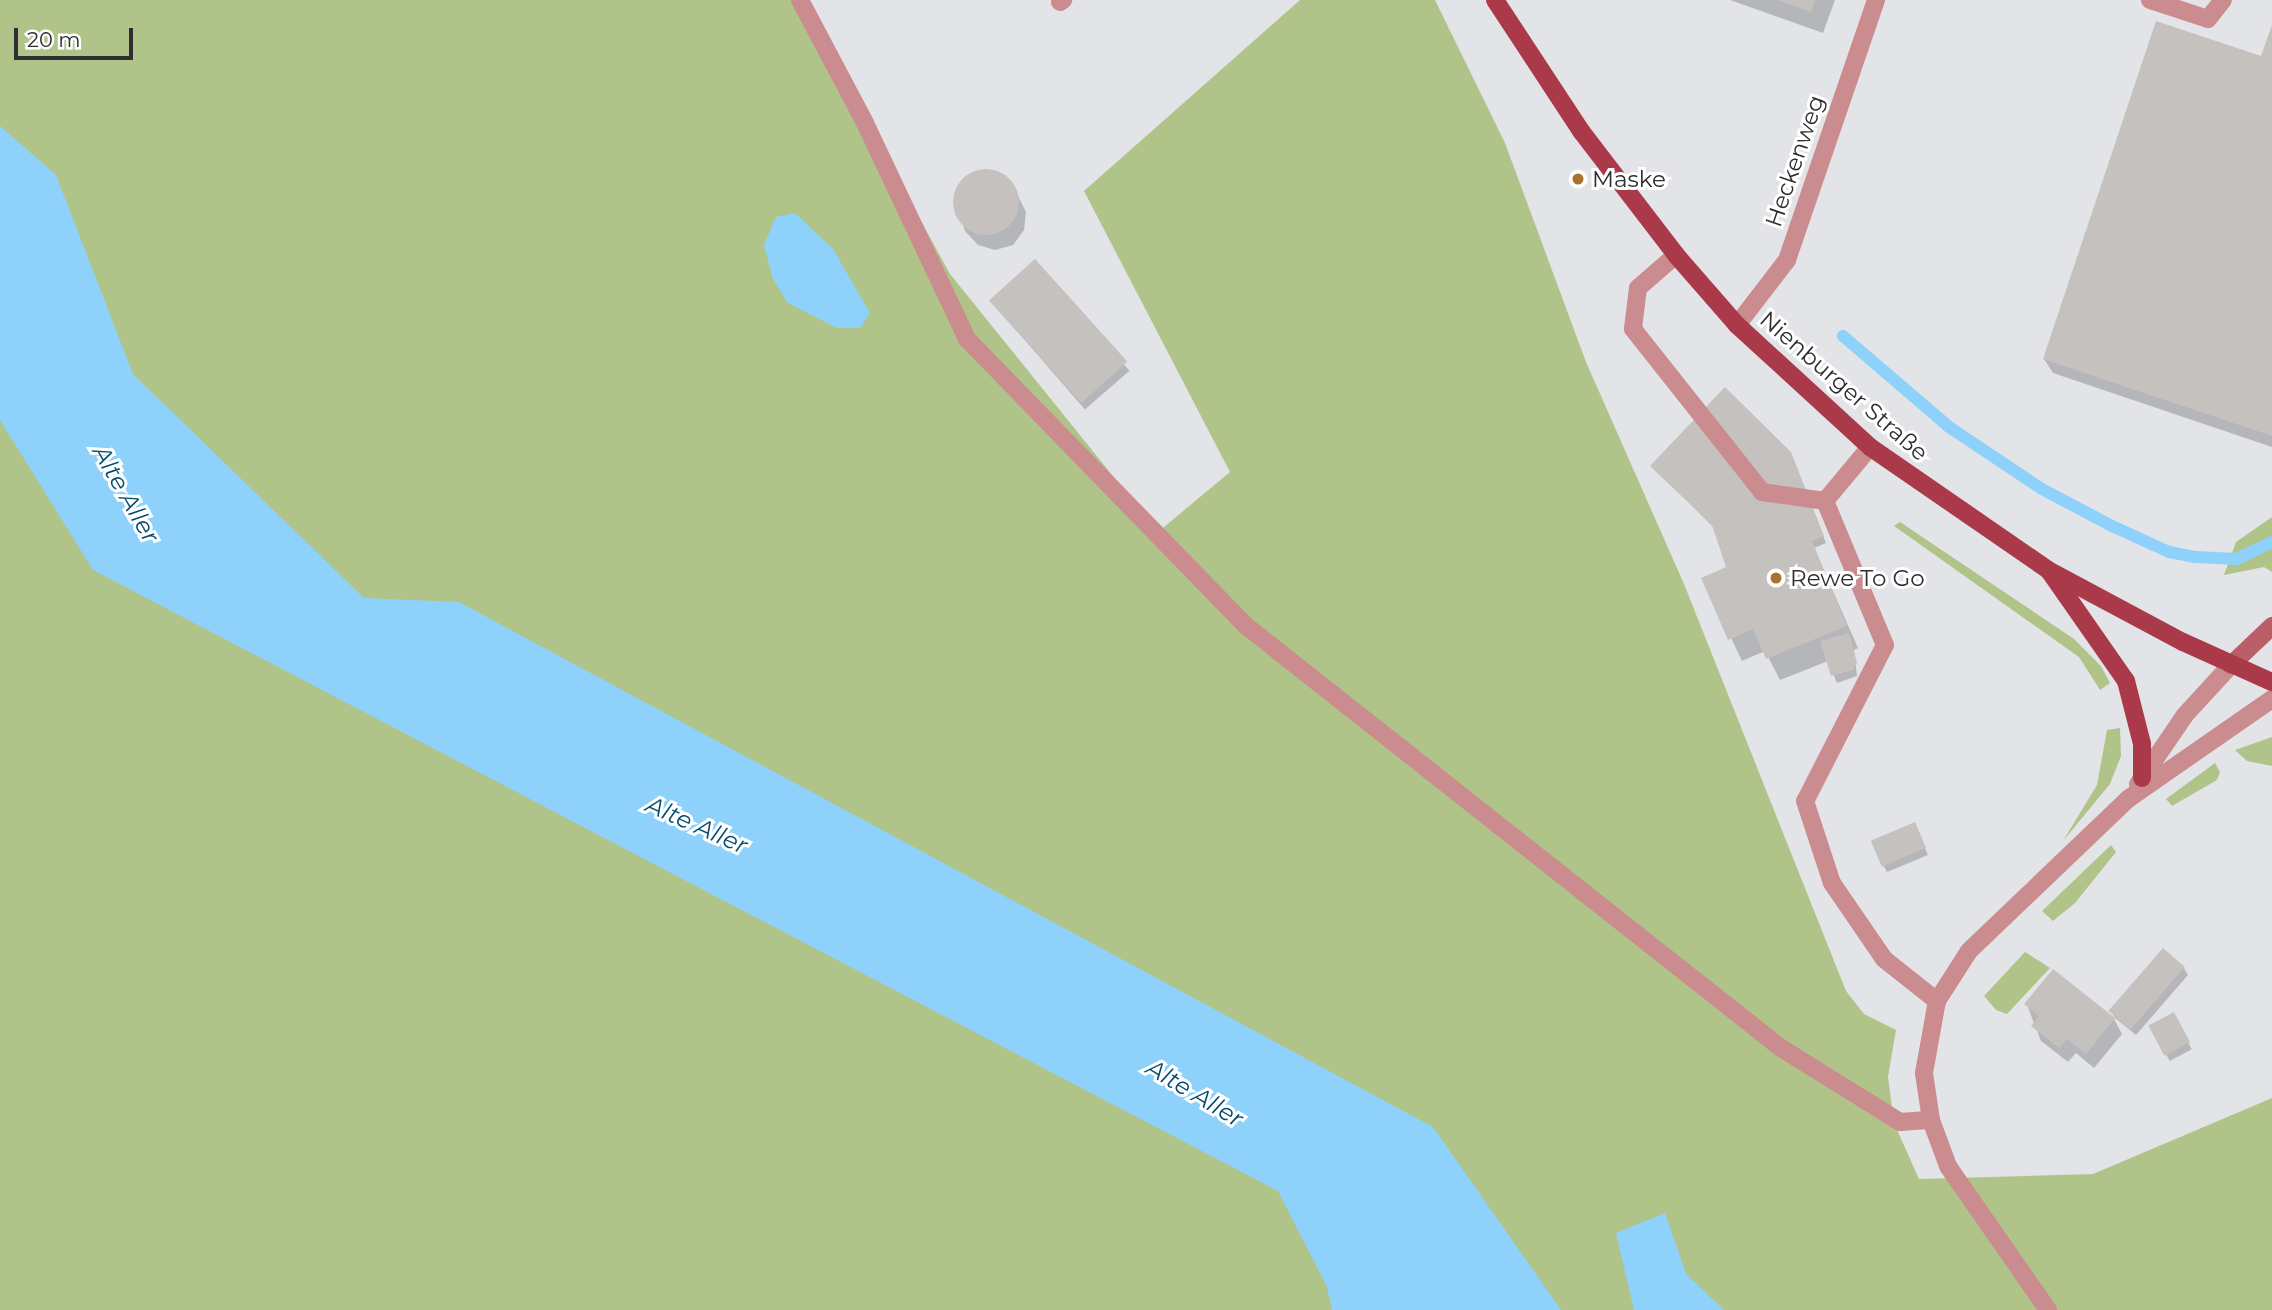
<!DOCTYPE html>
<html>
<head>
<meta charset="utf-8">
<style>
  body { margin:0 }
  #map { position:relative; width:2272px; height:1310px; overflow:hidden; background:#e3e4e8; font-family:Montserrat,sans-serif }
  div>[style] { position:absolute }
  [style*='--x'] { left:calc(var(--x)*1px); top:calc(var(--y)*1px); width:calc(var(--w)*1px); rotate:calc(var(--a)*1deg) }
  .green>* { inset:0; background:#b0c489 }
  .water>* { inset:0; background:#8ed1fb }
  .shadow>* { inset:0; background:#0003; transform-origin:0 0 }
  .stream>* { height:12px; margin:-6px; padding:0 6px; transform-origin:6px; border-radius:6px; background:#8ed1fb }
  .building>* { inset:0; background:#c5c1be; transform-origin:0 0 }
  .round { border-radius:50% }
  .service>* { height:18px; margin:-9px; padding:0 9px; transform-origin:9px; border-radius:9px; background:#cb8c8f }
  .minor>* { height:18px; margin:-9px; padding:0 9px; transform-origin:9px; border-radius:9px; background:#cb8c8f }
  .secondary>* { height:18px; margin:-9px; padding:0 9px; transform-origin:9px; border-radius:9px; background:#ba5f67 }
  .primary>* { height:18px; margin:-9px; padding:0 9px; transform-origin:9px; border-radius:9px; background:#aa3a4a }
  .dots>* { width:19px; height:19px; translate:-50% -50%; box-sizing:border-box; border:4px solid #fff; border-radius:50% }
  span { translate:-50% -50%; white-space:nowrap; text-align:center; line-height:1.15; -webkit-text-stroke:6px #fff; paint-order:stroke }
  .street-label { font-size:23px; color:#2e2e30 }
  .poi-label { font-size:23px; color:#2e2e30 }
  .left { translate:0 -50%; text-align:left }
  .water-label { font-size:24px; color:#054d70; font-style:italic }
  .scale { position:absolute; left:14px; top:28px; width:119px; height:32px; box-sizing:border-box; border:4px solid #2e2e30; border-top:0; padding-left:9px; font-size:21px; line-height:24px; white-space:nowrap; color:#2e2e30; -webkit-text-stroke:5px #fff; paint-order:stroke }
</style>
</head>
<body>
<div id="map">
  <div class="green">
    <div style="clip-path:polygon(0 0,800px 0,950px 274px,1158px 532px,1230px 472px,1084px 191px,1300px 0,1435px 0,1505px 143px,1586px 362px,1684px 584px,1846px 991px,1864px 1014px,1896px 1030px,1888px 1077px,1894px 1123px,1919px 1179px,2093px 1174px,2272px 1098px,2272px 1310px,0 1310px)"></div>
    <div style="clip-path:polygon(2272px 517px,2272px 572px,2264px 567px,2224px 575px,2236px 542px)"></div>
    <div style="clip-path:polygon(1900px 522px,2074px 639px,2101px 666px,2110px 683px,2100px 690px,2079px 657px,1894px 526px)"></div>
    <div style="clip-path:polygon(2120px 728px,2121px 756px,2110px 784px,2063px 841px,2097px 785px,2107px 730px)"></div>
    <div style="clip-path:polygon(2272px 737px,2272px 766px,2247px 761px,2235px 750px)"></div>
    <div style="clip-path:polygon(2215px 763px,2220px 772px,2217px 780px,2172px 806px,2166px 799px)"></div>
    <div style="clip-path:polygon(2111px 845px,2116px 852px,2075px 903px,2053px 921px,2042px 911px)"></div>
    <div style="clip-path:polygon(2025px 952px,2050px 968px,2007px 1014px,1996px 1010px,1984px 996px)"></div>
  </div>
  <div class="water">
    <div style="clip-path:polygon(0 126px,56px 175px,133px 374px,364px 598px,459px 602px,1433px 1127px,1561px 1310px,1332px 1310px,1327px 1287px,1278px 1191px,93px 570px,0 420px)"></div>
    <div style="clip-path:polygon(795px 213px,833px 249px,870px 313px,860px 328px,837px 328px,788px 303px,773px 279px,764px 245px,776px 217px)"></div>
    <div style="clip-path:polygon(1665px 1213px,1686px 1274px,1724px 1310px,1634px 1310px,1616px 1233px)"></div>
  </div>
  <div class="shadow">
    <div style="clip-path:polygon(1730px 0,1835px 0,1823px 33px)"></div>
    <div style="clip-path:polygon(2272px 29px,2272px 447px,2053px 373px,2044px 359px,2262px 58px)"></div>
    <div style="clip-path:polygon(994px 170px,1010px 180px,1026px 212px,1024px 230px,1013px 245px,995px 250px,978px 245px,965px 231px,954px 198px,961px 181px,976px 171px)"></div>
    <div style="left:1035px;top:262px;width:144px;height:59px;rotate:49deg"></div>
    <div style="clip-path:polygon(1790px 453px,1826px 543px,1814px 548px,1858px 648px,1854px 650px,1857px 676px,1837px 683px,1828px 661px,1780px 680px,1765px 651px,1742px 661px,1703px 579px,1731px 582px,1715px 529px,1653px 466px)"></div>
    <div style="clip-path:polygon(1918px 831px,1928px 855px,1887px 872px,1883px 865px)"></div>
    <div style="clip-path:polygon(2184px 968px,2188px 975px,2136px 1035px,2115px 1018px,2111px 1011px)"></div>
    <div style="clip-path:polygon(2027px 1005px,2114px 1019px,2122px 1034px,2094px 1068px,2076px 1053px,2068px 1062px,2041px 1041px)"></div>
    <div style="left:2173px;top:1014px;width:40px;height:25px;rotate:62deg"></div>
  </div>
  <div class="stream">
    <div style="--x:1843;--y:336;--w:140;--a:40.6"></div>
    <div style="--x:1949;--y:427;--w:112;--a:33.7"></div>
    <div style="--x:2042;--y:489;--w:79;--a:27.9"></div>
    <div style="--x:2112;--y:526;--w:63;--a:24.5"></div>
    <div style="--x:2169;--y:552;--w:26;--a:11"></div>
    <div style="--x:2195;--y:557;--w:42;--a:2.7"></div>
    <div style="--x:2237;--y:559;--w:39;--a:-26"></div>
  </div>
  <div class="building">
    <div style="clip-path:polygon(1777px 0,1815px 0,1811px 12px)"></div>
    <div style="clip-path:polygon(2156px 21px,2261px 56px,2272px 25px,2272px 436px,2043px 359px)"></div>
    <div class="round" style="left:953px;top:169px;width:66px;height:66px"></div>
    <div style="left:1035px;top:259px;width:138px;height:62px;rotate:48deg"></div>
    <div style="clip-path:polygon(1725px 387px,1791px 452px,1824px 536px,1812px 541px,1847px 626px,1766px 659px,1753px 629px,1728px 640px,1701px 578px,1726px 567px,1712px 525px,1650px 466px)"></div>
    <div style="clip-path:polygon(1849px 633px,1857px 663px,1853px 670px,1831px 676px,1820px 641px)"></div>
    <div style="left:1915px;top:822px;width:28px;height:48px;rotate:67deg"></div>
    <div style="left:2163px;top:948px;width:29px;height:83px;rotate:41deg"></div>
    <div style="clip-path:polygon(2053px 969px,2115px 1018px,2086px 1054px,2067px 1039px,2059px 1048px,2031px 1026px,2039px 1016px,2024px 1004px)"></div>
    <div style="left:2174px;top:1012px;width:34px;height:29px;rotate:62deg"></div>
  </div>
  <div class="service">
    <div style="--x:800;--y:0;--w:139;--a:62.1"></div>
    <div style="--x:865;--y:123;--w:239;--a:64.7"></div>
    <div style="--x:967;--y:339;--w:399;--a:45.8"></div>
    <div style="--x:1245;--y:625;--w:683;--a:38.28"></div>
    <div style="--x:1781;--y:1048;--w:140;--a:31.9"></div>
    <div style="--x:1900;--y:1122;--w:31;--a:-4"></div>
    <div style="--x:2150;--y:0;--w:61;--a:18.1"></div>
    <div style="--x:2208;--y:19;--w:24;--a:-52"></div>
    <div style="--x:1060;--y:2;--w:4;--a:-34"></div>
    <div style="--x:1676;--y:255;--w:50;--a:139"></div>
    <div style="--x:1638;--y:288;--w:41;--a:97"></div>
    <div style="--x:1633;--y:329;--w:208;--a:51.6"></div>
    <div style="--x:1762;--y:492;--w:64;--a:8.1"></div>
    <div style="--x:1825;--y:501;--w:70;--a:-50.2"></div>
    <div style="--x:1825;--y:501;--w:156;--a:67.4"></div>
    <div style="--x:1885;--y:645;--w:175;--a:117.1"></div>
    <div style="--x:1805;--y:801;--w:86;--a:71.8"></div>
    <div style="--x:1832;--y:883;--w:92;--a:55.6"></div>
    <div style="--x:1884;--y:959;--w:68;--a:38.4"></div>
  </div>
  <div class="minor">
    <div style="--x:1737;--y:325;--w:82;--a:-52.4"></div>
    <div style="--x:1787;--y:260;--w:275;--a:-71.1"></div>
    <div style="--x:2138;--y:784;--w:83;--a:-55.7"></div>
    <div style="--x:2185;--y:715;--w:68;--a:-47.4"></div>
    <div style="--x:2048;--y:1310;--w:175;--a:-124.8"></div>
    <div style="--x:1948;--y:1166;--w:49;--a:-110.3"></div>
    <div style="--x:1931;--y:1120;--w:48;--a:-98.5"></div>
    <div style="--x:1924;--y:1073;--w:73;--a:-79.8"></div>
    <div style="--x:1937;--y:1001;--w:59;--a:-57.4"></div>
    <div style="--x:1969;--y:951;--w:220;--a:-43.7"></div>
    <div style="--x:2128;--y:799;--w:175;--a:-34.8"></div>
  </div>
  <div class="secondary">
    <div style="--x:2231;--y:665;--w:57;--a:-43.6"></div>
  </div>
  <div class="primary">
    <div style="--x:1495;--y:0;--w:157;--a:56.7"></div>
    <div style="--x:1581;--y:131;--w:156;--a:52.5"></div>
    <div style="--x:1676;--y:255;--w:93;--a:48.9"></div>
    <div style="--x:1737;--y:325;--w:180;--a:42.5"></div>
    <div style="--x:1870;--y:447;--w:216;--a:34.6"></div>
    <div style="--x:2048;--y:570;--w:153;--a:28.1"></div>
    <div style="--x:2183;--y:642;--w:98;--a:24.2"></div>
    <div style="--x:2050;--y:572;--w:133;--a:55.1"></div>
    <div style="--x:2126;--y:681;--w:65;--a:75.7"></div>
    <div style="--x:2142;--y:744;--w:34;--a:90"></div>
  </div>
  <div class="dots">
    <div style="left:1578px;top:179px;background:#a9722e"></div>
    <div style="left:1776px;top:578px;background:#a9722e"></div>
  </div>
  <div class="street-label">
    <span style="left:1795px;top:161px;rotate:-71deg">Heckenweg</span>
    <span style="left:1844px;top:386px;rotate:41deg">Nienburger Straße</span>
  </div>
  <div class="poi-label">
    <span class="left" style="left:1592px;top:179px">Maske</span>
    <span class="left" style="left:1790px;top:578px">Rewe To Go</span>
  </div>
  <div class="water-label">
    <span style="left:126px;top:494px;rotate:60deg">Alte Aller</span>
    <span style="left:697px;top:825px;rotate:24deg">Alte Aller</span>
    <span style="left:1195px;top:1093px;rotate:31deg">Alte Aller</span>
  </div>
  <div class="scale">20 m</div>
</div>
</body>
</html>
